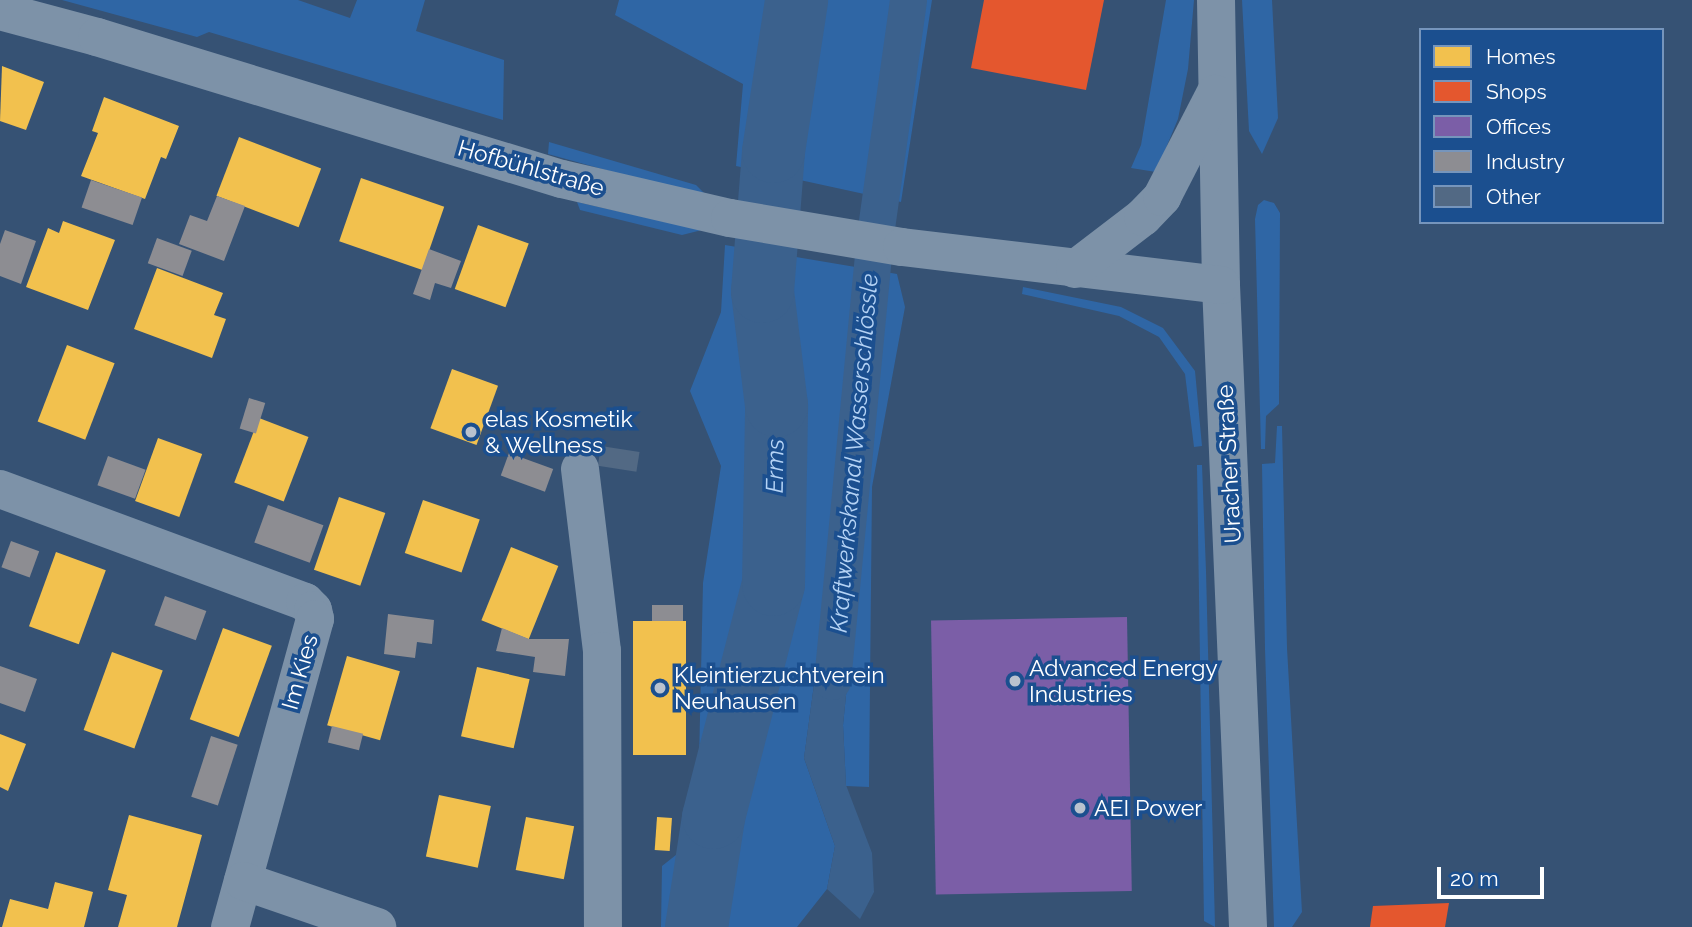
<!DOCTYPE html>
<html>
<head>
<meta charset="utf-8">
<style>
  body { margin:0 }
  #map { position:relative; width:1692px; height:927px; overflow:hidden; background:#365274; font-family:Raleway,sans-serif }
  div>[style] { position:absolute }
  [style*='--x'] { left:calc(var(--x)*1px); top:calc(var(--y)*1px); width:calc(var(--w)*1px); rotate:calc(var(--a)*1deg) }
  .green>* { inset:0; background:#2f66a5 }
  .water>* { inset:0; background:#3b618d }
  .homes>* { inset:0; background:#f2c14e; transform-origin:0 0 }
  .shops>* { inset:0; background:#e4572e }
  .offices>* { inset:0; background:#7b5ea7; transform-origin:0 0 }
  .industry>* { inset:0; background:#8d8d92; transform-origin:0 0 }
  .canal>* { height:37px; margin:-18.5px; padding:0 18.5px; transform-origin:18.5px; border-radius:18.5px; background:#3b618d }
  .river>* { height:63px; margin:-31.5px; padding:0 31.5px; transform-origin:31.5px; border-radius:31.5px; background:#3b618d }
  .building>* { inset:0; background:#526984; transform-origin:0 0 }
  .minor>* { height:38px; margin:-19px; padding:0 19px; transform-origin:19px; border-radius:19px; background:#7d92a8 }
  .dots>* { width:19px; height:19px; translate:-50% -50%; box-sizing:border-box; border:4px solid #1b4f8f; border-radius:50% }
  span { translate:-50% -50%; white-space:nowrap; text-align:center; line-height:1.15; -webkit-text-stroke:7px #1b4f8f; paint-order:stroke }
  .street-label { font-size:23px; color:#fff }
  .poi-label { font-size:23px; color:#fff }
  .left { translate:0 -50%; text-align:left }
  .water-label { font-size:24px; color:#b5d3f5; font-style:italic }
  .legend { position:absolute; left:1419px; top:28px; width:245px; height:196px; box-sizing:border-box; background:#1b4f8f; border:2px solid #7695bc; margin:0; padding:9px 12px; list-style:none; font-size:21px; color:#fff }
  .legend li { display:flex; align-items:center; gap:14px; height:35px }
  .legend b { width:35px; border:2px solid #7695bc }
  .scale { position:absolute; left:1437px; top:867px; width:107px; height:32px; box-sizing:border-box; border:4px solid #fff; border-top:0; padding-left:9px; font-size:21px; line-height:24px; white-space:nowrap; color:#fff; -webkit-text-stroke:5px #1b4f8f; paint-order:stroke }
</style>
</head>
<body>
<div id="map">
  <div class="green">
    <div style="clip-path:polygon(62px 0,298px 0,350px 18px,357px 0,425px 0,416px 31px,504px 60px,503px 120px,209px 32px,197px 37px)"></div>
    <div style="clip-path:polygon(619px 0,932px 0,901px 202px,736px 166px,743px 84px,615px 15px)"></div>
    <div style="clip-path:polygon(1166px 0,1194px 0,1188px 69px,1178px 119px,1156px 172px,1131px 168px,1141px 145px)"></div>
    <div style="clip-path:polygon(1242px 0,1272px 0,1278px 118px,1262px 154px,1249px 131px)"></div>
    <div style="clip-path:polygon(549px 142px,696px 185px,710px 199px,548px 154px)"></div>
    <div style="clip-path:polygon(1264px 200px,1274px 203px,1280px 213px,1279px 404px,1266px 416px,1265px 449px,1261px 449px,1255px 219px,1258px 205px)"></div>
    <div style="clip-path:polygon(577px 202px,702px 230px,682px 235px,580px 210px)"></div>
    <div style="clip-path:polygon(725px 245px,897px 274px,905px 307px,872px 487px,869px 787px,846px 786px,843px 725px,852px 636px,822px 626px,804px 758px,835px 846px,827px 889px,797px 927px,661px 927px,662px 866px,681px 851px,698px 806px,703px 583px,721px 466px,690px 391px,721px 312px)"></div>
    <div style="clip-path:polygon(1023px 287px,1121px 307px,1163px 328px,1195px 371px,1202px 446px,1194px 447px,1185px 374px,1159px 337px,1119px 316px,1022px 294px)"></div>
    <div style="clip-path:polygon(1277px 426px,1282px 426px,1287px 648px,1302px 912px,1292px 927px,1274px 927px,1265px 649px,1262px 464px,1275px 463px)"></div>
    <div style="clip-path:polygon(1197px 465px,1202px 465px,1206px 571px,1215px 927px,1204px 921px)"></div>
  </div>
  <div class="water">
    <div style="clip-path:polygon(822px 626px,852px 636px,843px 725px,846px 785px,872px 853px,874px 892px,860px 919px,827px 889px,835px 846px,804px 758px)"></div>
  </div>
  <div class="homes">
    <div style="clip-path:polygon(2px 66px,44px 82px,26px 130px,0 121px)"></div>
    <div style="clip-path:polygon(104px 97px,179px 126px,166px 159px,161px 157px,145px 199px,81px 176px,98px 133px,92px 131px)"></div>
    <div style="left:239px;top:137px;width:88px;height:63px;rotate:21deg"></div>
    <div style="left:361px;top:178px;width:88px;height:67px;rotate:19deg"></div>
    <div style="clip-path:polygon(63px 221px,115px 240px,88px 310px,26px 287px,48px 228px,59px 233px)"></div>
    <div style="left:478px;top:225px;width:54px;height:68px;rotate:20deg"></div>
    <div style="clip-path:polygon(157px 268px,223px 293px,214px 315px,226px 319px,212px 358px,134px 329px)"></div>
    <div style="left:67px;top:345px;width:51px;height:82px;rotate:21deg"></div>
    <div style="left:452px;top:369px;width:49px;height:63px;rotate:20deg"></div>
    <div style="left:259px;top:418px;width:53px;height:69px;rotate:21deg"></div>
    <div style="left:158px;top:438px;width:47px;height:67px;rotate:20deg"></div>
    <div style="left:339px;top:497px;width:49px;height:77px;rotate:19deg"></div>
    <div style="left:423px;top:500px;width:60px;height:56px;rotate:19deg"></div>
    <div style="left:511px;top:547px;width:51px;height:79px;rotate:22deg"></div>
    <div style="left:56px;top:552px;width:53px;height:79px;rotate:20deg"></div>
    <div style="left:633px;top:621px;width:53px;height:134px"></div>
    <div style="left:223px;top:628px;width:52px;height:97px;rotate:20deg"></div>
    <div style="left:112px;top:652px;width:54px;height:83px;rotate:20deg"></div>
    <div style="left:347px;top:656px;width:55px;height:72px;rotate:16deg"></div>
    <div style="left:477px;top:667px;width:54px;height:71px;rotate:13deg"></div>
    <div style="clip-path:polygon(0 734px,26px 744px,8px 791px,0 787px)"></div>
    <div style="left:439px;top:795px;width:53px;height:63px;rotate:12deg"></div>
    <div style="clip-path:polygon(129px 815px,202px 835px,177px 927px,118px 927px,127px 895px,108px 890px)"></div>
    <div style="left:526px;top:817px;width:49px;height:54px;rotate:11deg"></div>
    <div style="left:657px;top:817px;width:15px;height:33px;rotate:4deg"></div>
    <div style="clip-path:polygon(55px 882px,93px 892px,84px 927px,2px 927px,10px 899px,48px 909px)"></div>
  </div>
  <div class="shops">
    <div style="clip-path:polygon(984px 0,1104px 0,1086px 90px,971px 68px)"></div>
    <div style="clip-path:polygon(1449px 903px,1445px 927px,1370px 927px,1373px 906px)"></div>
  </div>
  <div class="offices">
    <div style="left:1127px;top:617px;width:274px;height:196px;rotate:89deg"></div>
  </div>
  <div class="industry">
    <div style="left:91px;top:180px;width:54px;height:29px;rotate:19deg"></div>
    <div style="clip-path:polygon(217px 196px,245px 206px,224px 261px,179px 244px,190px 215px,207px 221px)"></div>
    <div style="clip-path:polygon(5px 230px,36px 241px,21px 284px,0 276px,0 244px)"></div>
    <div style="left:157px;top:238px;width:37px;height:27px;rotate:20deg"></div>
    <div style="clip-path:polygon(429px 249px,461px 261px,451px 288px,435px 283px,430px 300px,413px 294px)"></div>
    <div style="left:249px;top:398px;width:17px;height:32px;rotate:17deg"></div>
    <div style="left:509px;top:453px;width:47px;height:24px;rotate:20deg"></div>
    <div style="left:108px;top:456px;width:40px;height:31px;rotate:20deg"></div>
    <div style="left:268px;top:505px;width:59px;height:40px;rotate:20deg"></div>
    <div style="left:11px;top:541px;width:30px;height:28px;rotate:20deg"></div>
    <div style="left:165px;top:596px;width:44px;height:31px;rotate:20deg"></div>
    <div style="left:652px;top:605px;width:31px;height:16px"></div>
    <div style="clip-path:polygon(388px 614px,434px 620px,432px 644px,417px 642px,415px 658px,384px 654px)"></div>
    <div style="clip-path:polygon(502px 628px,529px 639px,569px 639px,565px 676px,533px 672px,535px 657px,496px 651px)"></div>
    <div style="clip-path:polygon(0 666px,37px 679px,25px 712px,0 703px)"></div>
    <div style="left:332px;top:726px;width:32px;height:17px;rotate:14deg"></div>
    <div style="left:211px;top:736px;width:28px;height:64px;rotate:18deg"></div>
  </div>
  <div class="canal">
    <div style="--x:832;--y:681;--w:448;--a:-84.5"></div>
    <div style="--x:875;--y:235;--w:237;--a:-82"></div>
  </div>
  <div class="river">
    <div style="--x:696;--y:927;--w:111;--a:-81.2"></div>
    <div style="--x:713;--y:817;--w:241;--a:-75.6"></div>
    <div style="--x:773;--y:584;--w:179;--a:-89"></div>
    <div style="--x:776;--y:405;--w:115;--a:-97"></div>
    <div style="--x:762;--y:291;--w:140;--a:-85.5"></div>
    <div style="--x:773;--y:151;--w:153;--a:-81.3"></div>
  </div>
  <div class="building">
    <div style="left:601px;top:446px;width:39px;height:20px;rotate:9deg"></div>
  </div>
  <div class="minor">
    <div style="--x:1216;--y:0;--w:285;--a:89"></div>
    <div style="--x:1221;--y:285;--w:643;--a:87.59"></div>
    <div style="--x:0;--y:11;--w:100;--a:15"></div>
    <div style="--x:97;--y:37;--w:486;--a:17"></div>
    <div style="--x:562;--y:179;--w:172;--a:13.1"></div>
    <div style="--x:730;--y:218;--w:174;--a:9.6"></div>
    <div style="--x:902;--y:247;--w:321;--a:6.8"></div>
    <div style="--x:1075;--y:269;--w:86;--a:-37.4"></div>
    <div style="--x:1143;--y:217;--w:28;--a:-46"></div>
    <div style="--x:1162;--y:197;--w:116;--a:-62.8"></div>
    <div style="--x:580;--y:469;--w:183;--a:83.1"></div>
    <div style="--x:602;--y:651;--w:276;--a:89.8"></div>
    <div style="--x:0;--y:489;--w:325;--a:20.3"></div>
    <div style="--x:305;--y:602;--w:11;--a:45"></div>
    <div style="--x:313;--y:610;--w:9;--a:77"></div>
    <div style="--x:315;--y:619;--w:320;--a:105.4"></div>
    <div style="--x:243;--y:881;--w:142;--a:18.9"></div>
  </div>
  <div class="dots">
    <div style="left:471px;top:432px;background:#b9c2ce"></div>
    <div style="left:1015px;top:681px;background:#b9c2ce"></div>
    <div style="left:660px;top:688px;background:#b9c2ce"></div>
    <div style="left:1080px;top:808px;background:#b9c2ce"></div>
  </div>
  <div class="street-label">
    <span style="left:531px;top:168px;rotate:16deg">Hofbühlstraße</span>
    <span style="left:1229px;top:464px;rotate:-93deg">Uracher Straße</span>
    <span style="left:300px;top:672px;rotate:-74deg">Im Kies</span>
  </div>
  <div class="poi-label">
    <span class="left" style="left:485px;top:432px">elas Kosmetik<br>&amp; Wellness</span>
    <span class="left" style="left:1029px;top:681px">Advanced Energy<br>Industries</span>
    <span class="left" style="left:674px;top:688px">Kleintierzuchtverein<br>Neuhausen</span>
    <span class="left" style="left:1094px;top:808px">AEI Power</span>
  </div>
  <div class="water-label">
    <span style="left:854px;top:453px;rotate:-85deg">Kraftwerkskanal Wasserschlössle</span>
    <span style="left:775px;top:466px;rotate:-89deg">Erms</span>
  </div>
  <ul class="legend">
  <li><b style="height:19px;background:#f2c14e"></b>Homes</li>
  <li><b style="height:19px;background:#e4572e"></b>Shops</li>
  <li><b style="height:19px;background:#7b5ea7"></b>Offices</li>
  <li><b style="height:19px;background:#8d8d92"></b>Industry</li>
  <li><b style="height:19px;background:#526984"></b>Other</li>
  </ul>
  <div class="scale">20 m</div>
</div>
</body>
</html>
